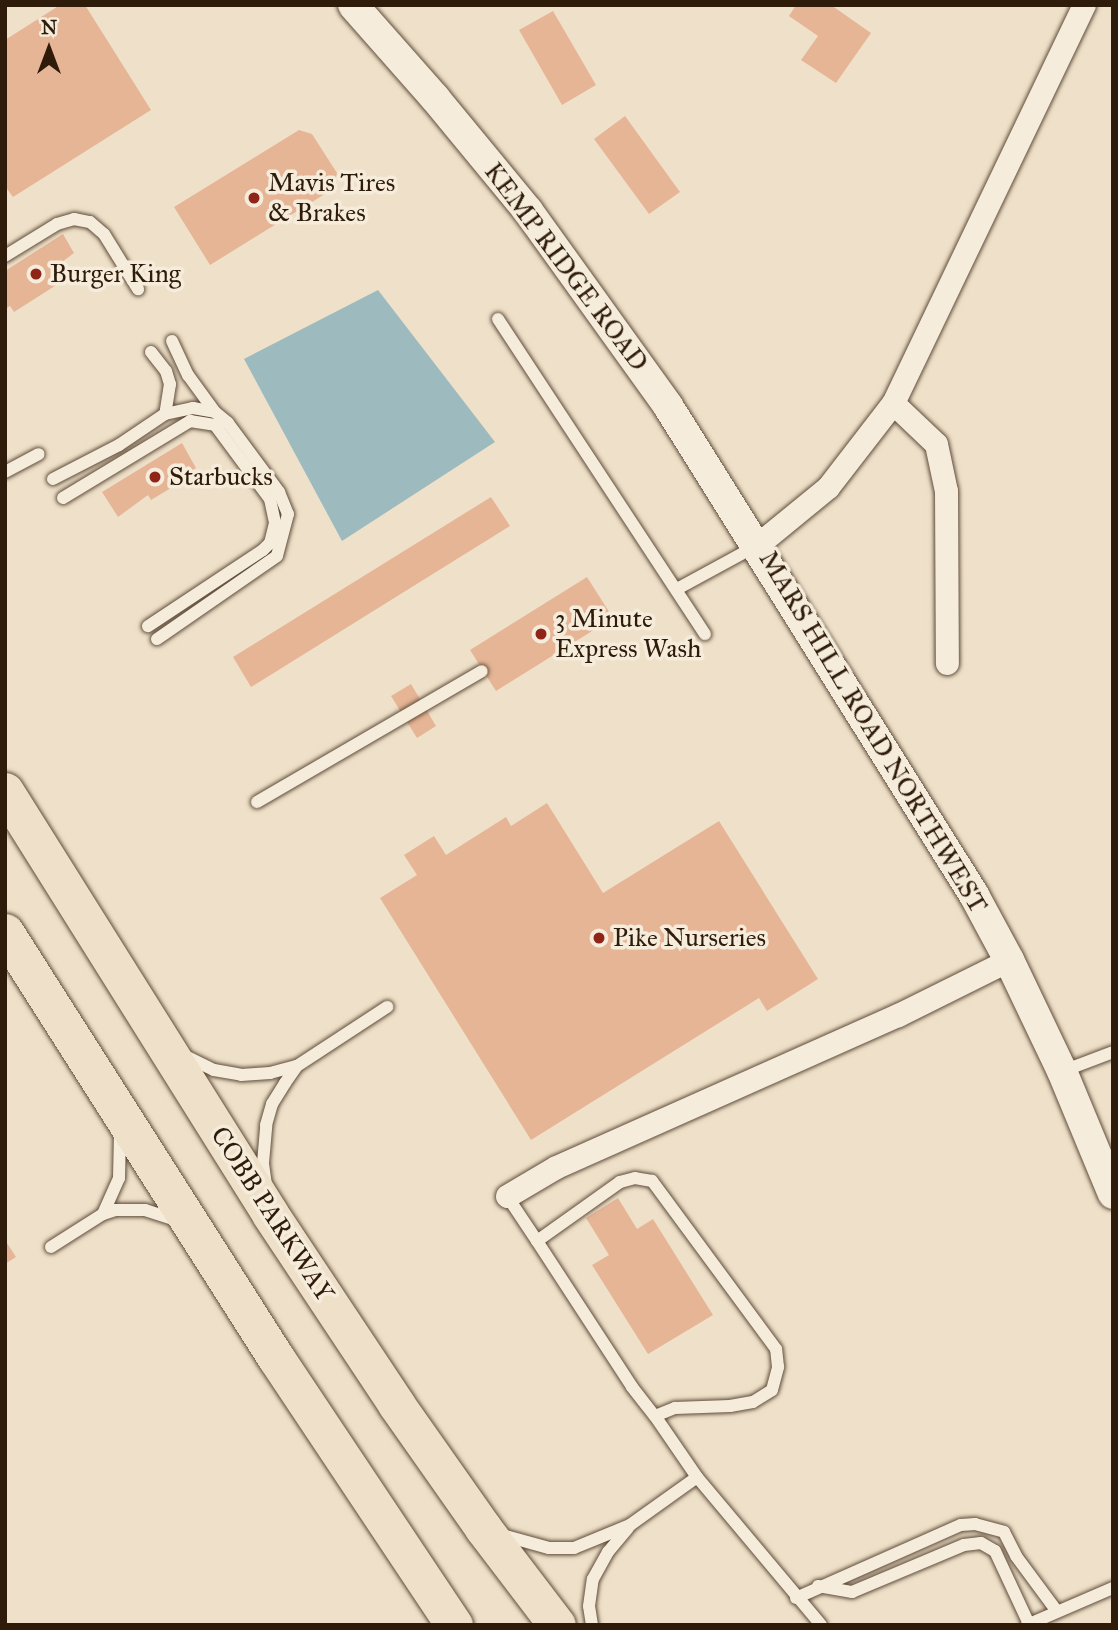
<!DOCTYPE html>
<html>
<head>
<meta charset="utf-8">
<style>
	body { margin:0 }
	#map { position:relative; width:1118px; height:1630px; overflow:hidden; background:#efe1c9; font-family:"IM FELL Great Primer",serif }
	div>[style] { position:absolute }
	[style*='--x'] { left:calc(var(--x)*1px); top:calc(var(--y)*1px); width:calc(var(--w)*1px); rotate:calc(var(--a)*1deg) }
	.water>* { inset:0; background:#9dbbbf }
	.building>* { inset:0; background:#e6b596 }
	.roads { filter:drop-shadow(0 0 2px #5f4c3a) drop-shadow(0 0 2px #5f4c3a) }
	.service>* { height:12px; margin:-6px; padding:0 6px; transform-origin:6px; border-radius:6px; background:#f5ecdc }
	.minor>* { height:23px; margin:-11.5px; padding:0 11.5px; transform-origin:11.5px; border-radius:11.5px; background:#f5ecdc }
	.tertiary>* { height:30px; margin:-15px; padding:0 15px; transform-origin:15px; border-radius:15px; background:#f5ecdc }
	.primary>* { height:37px; margin:-18.5px; padding:0 18.5px; transform-origin:18.5px; border-radius:18.5px; background:#efe1c9 }
	.dots>* { width:19px; height:19px; translate:-50% -50%; box-sizing:border-box; border:4px solid #f5ecdc; border-radius:50% }
	span { translate:-50% -50%; white-space:nowrap; text-align:center; line-height:1.15; -webkit-text-stroke:7px #f5ecdc; paint-order:stroke }
	.poi-label { font-size:26px; color:#2f1b0a }
	.left { translate:0 -50%; text-align:left }
	.street-label { font-size:26px; color:#2f1b0a }
	.frame { position:absolute; inset:0; border:7px solid #2f1b0a; pointer-events:none }
	.north { position:absolute; left:14px; top:14px; width:70px; height:70px; -webkit-text-stroke:5px #f5ecdc; paint-order:stroke; rotate:0deg; font-size:19px; font-weight:700; line-height:28px; text-align:center; color:#2f1b0a }
	.north::after { content:''; display:block; margin:auto; width:24px; height:32px; background:#2f1b0a; clip-path:polygon(50% 0,100% 100%,50% 72%,0 100%) }
</style>
</head>
<body>
<div id="map">
	<div class="water">
		<div style="clip-path:polygon(378px 290px,495px 442px,342px 541px,244px 359px)"></div>
	</div>
	<div class="building">
		<div style="clip-path:polygon(60px 5px,85px 5px,151px 110px,13px 197px,5px 186px,5px 40px)"></div>
		<div style="clip-path:polygon(796px 5px,831px 5px,871px 33px,836px 83px,801px 60px,818px 36px,789px 16px)"></div>
		<div style="clip-path:polygon(553px 11px,596px 85px,562px 105px,519px 30px)"></div>
		<div style="clip-path:polygon(625px 116px,680px 192px,649px 214px,594px 139px)"></div>
		<div style="clip-path:polygon(299px 130px,312px 134px,337px 173px,333px 189px,210px 265px,174px 207px)"></div>
		<div style="clip-path:polygon(63px 234px,74px 253px,62px 262px,69px 277px,14px 312px,10px 306px,5px 309px,5px 271px)"></div>
		<div style="clip-path:polygon(182px 443px,196px 468px,170px 485px,171px 488px,151px 500px,148px 495px,118px 517px,102px 492px)"></div>
		<div style="clip-path:polygon(491px 497px,510px 526px,251px 687px,233px 657px)"></div>
		<div style="clip-path:polygon(587px 577px,613px 618px,496px 691px,470px 650px)"></div>
		<div style="clip-path:polygon(411px 684px,436px 726px,417px 738px,391px 696px)"></div>
		<div style="clip-path:polygon(547px 803px,603px 893px,719px 821px,818px 979px,767px 1011px,759px 998px,531px 1140px,380px 898px,417px 875px,404px 855px,434px 836px,446px 855px,506px 817px,511px 826px)"></div>
		<div style="clip-path:polygon(618px 1198px,637px 1229px,653px 1219px,713px 1315px,648px 1354px,592px 1265px,609px 1255px,586px 1218px)"></div>
		<div style="clip-path:polygon(5px 1240px,16px 1257px,5px 1264px)"></div>
	</div>
	<div class="roads">
		<div class="service">
			<div style="--x:5;--y:256;--w:61;--a:-31.6"></div>
			<div style="--x:57;--y:224;--w:18;--a:-16"></div>
			<div style="--x:74;--y:219;--w:16;--a:11"></div>
			<div style="--x:90;--y:222;--w:18;--a:41"></div>
			<div style="--x:104;--y:234;--w:65;--a:58.3"></div>
			<div style="--x:498;--y:319;--w:377;--a:56.7"></div>
			<div style="--x:172;--y:341;--w:38;--a:65"></div>
			<div style="--x:188;--y:375;--w:46;--a:53.9"></div>
			<div style="--x:151;--y:352;--w:24;--a:52"></div>
			<div style="--x:166;--y:371;--w:14;--a:73"></div>
			<div style="--x:170;--y:384;--w:30;--a:99"></div>
			<div style="--x:5;--y:472;--w:38;--a:-28"></div>
			<div style="--x:53;--y:479;--w:74;--a:-27.3"></div>
			<div style="--x:119;--y:445;--w:55;--a:-34"></div>
			<div style="--x:165;--y:414;--w:29;--a:-12"></div>
			<div style="--x:193;--y:408;--w:22;--a:10"></div>
			<div style="--x:215;--y:412;--w:17;--a:40"></div>
			<div style="--x:228;--y:423;--w:86;--a:53.5"></div>
			<div style="--x:279;--y:492;--w:24;--a:68"></div>
			<div style="--x:288;--y:514;--w:43;--a:104.7"></div>
			<div style="--x:277;--y:556;--w:146;--a:145.3"></div>
			<div style="--x:63;--y:498;--w:149;--a:-31.2"></div>
			<div style="--x:190;--y:421;--w:25;--a:9"></div>
			<div style="--x:215;--y:425;--w:92;--a:53.4"></div>
			<div style="--x:270;--y:499;--w:25;--a:78"></div>
			<div style="--x:275;--y:523;--w:21;--a:104"></div>
			<div style="--x:270;--y:543;--w:10;--a:135"></div>
			<div style="--x:263;--y:550;--w:138;--a:146.5"></div>
			<div style="--x:677;--y:589;--w:90;--a:-28.6"></div>
			<div style="--x:257;--y:802;--w:260;--a:-30.2"></div>
			<div style="--x:183;--y:1055;--w:34;--a:26"></div>
			<div style="--x:214;--y:1070;--w:27;--a:10"></div>
			<div style="--x:241;--y:1075;--w:29;--a:-4"></div>
			<div style="--x:270;--y:1073;--w:28;--a:-15"></div>
			<div style="--x:1063;--y:1071;--w:53;--a:-20.8"></div>
			<div style="--x:266;--y:1185;--w:22;--a:-98"></div>
			<div style="--x:263;--y:1163;--w:38;--a:-85"></div>
			<div style="--x:266;--y:1125;--w:22;--a:-74"></div>
			<div style="--x:272;--y:1104;--w:25;--a:-58"></div>
			<div style="--x:285;--y:1083;--w:21;--a:-55"></div>
			<div style="--x:297;--y:1066;--w:108;--a:-33.2"></div>
			<div style="--x:507;--y:1196;--w:54;--a:56.3"></div>
			<div style="--x:537;--y:1241;--w:174;--a:56.9"></div>
			<div style="--x:632;--y:1387;--w:37;--a:52"></div>
			<div style="--x:655;--y:1416;--w:22;--a:-22"></div>
			<div style="--x:675;--y:1408;--w:55;--a:-2.1"></div>
			<div style="--x:730;--y:1406;--w:23;--a:-10"></div>
			<div style="--x:753;--y:1402;--w:22;--a:-32"></div>
			<div style="--x:772;--y:1390;--w:24;--a:-75"></div>
			<div style="--x:778;--y:1367;--w:18;--a:-96"></div>
			<div style="--x:776;--y:1349;--w:209;--a:-126.4"></div>
			<div style="--x:652;--y:1181;--w:17;--a:-170"></div>
			<div style="--x:635;--y:1178;--w:16;--a:165"></div>
			<div style="--x:620;--y:1182;--w:102;--a:144.6"></div>
			<div style="--x:103;--y:1214;--w:39;--a:-66"></div>
			<div style="--x:119;--y:1178;--w:44;--a:-88.7"></div>
			<div style="--x:51;--y:1247;--w:62;--a:-32.4"></div>
			<div style="--x:103;--y:1214;--w:13;--a:-18"></div>
			<div style="--x:115;--y:1210;--w:30;--a:0"></div>
			<div style="--x:145;--y:1210;--w:36;--a:18"></div>
			<div style="--x:655;--y:1416;--w:74;--a:55.5"></div>
			<div style="--x:502;--y:1535;--w:49;--a:15.5"></div>
			<div style="--x:549;--y:1548;--w:25;--a:0"></div>
			<div style="--x:574;--y:1548;--w:61;--a:-22.3"></div>
			<div style="--x:630;--y:1525;--w:82;--a:-35.6"></div>
			<div style="--x:697;--y:1477;--w:193;--a:50"></div>
			<div style="--x:818;--y:1586;--w:35;--a:10"></div>
			<div style="--x:852;--y:1592;--w:121;--a:-22.8"></div>
			<div style="--x:964;--y:1545;--w:17;--a:-7"></div>
			<div style="--x:981;--y:1543;--w:16;--a:30"></div>
			<div style="--x:995;--y:1551;--w:81;--a:65"></div>
			<div style="--x:796;--y:1598;--w:180;--a:-23.9"></div>
			<div style="--x:961;--y:1525;--w:14;--a:-4"></div>
			<div style="--x:975;--y:1524;--w:30;--a:15"></div>
			<div style="--x:1004;--y:1532;--w:27;--a:63"></div>
			<div style="--x:1016;--y:1556;--w:67;--a:53.5"></div>
			<div style="--x:592;--y:1625;--w:19;--a:-99"></div>
			<div style="--x:589;--y:1606;--w:27;--a:-82"></div>
			<div style="--x:593;--y:1579;--w:31;--a:-61"></div>
			<div style="--x:608;--y:1552;--w:31;--a:-50"></div>
			<div style="--x:1027;--y:1625;--w:94;--a:-23.3"></div>
		</div>
		<div class="minor">
			<div style="--x:893;--y:403;--w:59;--a:43.6"></div>
			<div style="--x:936;--y:444;--w:48;--a:78"></div>
			<div style="--x:946;--y:491;--w:172;--a:89.7"></div>
			<div style="--x:756;--y:546;--w:93;--a:-39.3"></div>
			<div style="--x:828;--y:487;--w:106;--a:-52.3"></div>
			<div style="--x:893;--y:403;--w:441;--a:-64.4"></div>
			<div style="--x:507;--y:1196;--w:57;--a:-30.6"></div>
			<div style="--x:556;--y:1167;--w:374;--a:-24"></div>
			<div style="--x:898;--y:1015;--w:124;--a:-26.4"></div>
		</div>
		<div class="tertiary">
			<div style="--x:353;--y:5;--w:124;--a:48.6"></div>
			<div style="--x:435;--y:98;--w:146;--a:50.5"></div>
			<div style="--x:528;--y:211;--w:240;--a:54.3"></div>
			<div style="--x:668;--y:406;--w:577;--a:57.96"></div>
			<div style="--x:974;--y:895;--w:74;--a:61.7"></div>
			<div style="--x:1009;--y:960;--w:123;--a:64.5"></div>
			<div style="--x:1062;--y:1071;--w:133;--a:67.5"></div>
		</div>
		<div class="primary">
			<div style="--x:5;--y:791;--w:499;--a:57.9"></div>
			<div style="--x:270;--y:1214;--w:228;--a:56.4"></div>
			<div style="--x:396;--y:1404;--w:151;--a:54.9"></div>
			<div style="--x:483;--y:1528;--w:122;--a:52.7"></div>
			<div style="--x:5;--y:932;--w:505;--a:57.54"></div>
			<div style="--x:276;--y:1358;--w:321;--a:56.3"></div>
		</div>
	</div>
	<div class="dots">
		<div style="left:254px;top:198px;background:#8f2418"></div>
		<div style="left:36px;top:274px;background:#8f2418"></div>
		<div style="left:155px;top:477px;background:#8f2418"></div>
		<div style="left:541px;top:634px;background:#8f2418"></div>
		<div style="left:599px;top:938px;background:#8f2418"></div>
	</div>
	<div class="poi-label">
		<span class="left" style="left:268px;top:198px">Mavis Tires<br>&amp; Brakes</span>
		<span class="left" style="left:50px;top:274px">Burger King</span>
		<span class="left" style="left:169px;top:477px">Starbucks</span>
		<span class="left" style="left:555px;top:634px">3 Minute<br>Express Wash</span>
		<span class="left" style="left:613px;top:938px">Pike Nurseries</span>
	</div>
	<div class="street-label">
		<span style="left:566px;top:267px;rotate:53deg">KEMP RIDGE ROAD</span>
		<span style="left:873px;top:732px;rotate:59deg">MARS HILL ROAD NORTHWEST</span>
		<span style="left:272px;top:1214px;rotate:57deg">COBB PARKWAY</span>
	</div>
	<div class="frame"></div>
	<div class="north">N</div>
</div>
</body>
</html>
